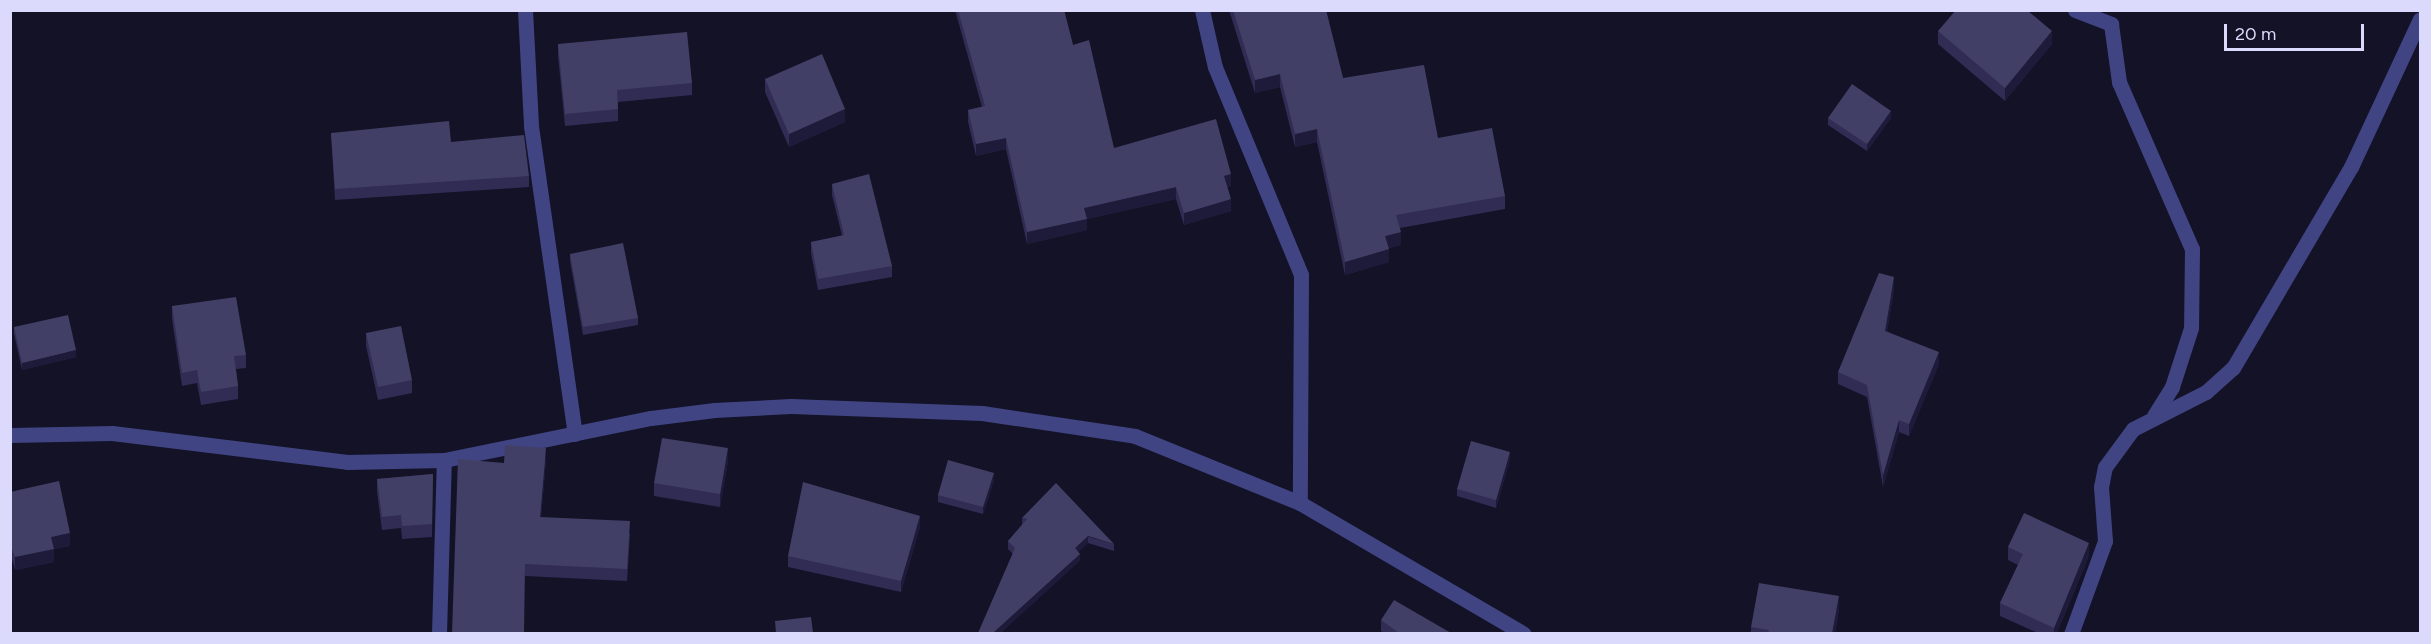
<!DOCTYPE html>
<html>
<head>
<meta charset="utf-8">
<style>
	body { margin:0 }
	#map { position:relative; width:2431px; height:644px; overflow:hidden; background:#131227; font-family:Figtree,sans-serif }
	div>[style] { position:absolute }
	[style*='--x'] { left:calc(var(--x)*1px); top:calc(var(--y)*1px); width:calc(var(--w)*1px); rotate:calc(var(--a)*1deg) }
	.minor>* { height:15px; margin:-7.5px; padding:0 7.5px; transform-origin:7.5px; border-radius:7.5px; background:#404483 }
	.wall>* { inset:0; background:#302c54 }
	.shaded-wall>* { inset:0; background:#1d1a3a }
	.building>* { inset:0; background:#423f66 }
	span { translate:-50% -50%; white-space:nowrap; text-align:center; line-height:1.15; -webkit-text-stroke:6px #131227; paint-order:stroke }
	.frame { position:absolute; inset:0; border:12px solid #dbdafd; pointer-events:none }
	.scale { position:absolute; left:2224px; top:24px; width:140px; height:27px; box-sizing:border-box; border:3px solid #dbdafd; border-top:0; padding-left:8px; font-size:18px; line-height:21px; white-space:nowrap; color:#dbdafd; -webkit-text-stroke:4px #131227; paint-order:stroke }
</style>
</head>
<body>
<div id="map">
	<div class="minor">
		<div style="--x:525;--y:10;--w:116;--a:87"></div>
		<div style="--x:531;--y:126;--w:311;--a:81.9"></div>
		<div style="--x:1202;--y:10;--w:58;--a:77.2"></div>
		<div style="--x:1215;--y:67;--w:225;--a:67.5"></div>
		<div style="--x:1301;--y:275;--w:228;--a:90.3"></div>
		<div style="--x:2075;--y:10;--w:39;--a:21"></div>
		<div style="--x:2111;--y:24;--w:59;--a:82.1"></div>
		<div style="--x:2119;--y:82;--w:182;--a:66.4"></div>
		<div style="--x:2192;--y:249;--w:79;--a:90.7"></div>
		<div style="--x:2191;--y:328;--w:62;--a:107.9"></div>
		<div style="--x:2172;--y:387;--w:34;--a:122"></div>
		<div style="--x:10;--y:435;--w:102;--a:-1.1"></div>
		<div style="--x:112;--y:433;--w:237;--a:7"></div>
		<div style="--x:347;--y:462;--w:97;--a:-1.2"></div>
		<div style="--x:444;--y:460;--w:211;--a:-11.5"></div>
		<div style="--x:651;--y:418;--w:64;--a:-7.2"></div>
		<div style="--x:714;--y:410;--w:77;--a:-3"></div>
		<div style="--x:791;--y:406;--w:191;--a:2.1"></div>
		<div style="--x:982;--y:413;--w:155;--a:8.5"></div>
		<div style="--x:1135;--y:436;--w:178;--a:22.1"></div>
		<div style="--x:1300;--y:503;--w:259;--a:30.3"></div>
		<div style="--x:439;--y:634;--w:174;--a:-88.4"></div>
		<div style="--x:2071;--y:634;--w:99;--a:-69.9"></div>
		<div style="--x:2105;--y:541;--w:54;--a:-94.2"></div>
		<div style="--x:2101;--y:487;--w:20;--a:-79"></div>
		<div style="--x:2105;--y:467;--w:47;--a:-53.6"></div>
		<div style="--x:2133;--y:429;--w:82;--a:-26.9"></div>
		<div style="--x:2206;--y:392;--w:36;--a:-42"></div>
		<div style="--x:2233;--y:368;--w:233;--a:-59.6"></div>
		<div style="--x:2351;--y:167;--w:163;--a:-65"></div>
	</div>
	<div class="wall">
		<div style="clip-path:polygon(955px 10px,1064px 10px,1073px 45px,1114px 148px,1231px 186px,1227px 187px,1231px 211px,1184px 225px,1176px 199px,1087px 219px,1087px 230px,1027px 244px,1006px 149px,976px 156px,968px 122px,968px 110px,982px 107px)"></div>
		<div style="clip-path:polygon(1229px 10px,1326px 10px,1343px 78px,1438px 138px,1505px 196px,1505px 209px,1400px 228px,1401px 245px,1389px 248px,1389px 262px,1345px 275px,1317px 142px,1295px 147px,1280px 87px,1255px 93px)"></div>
		<div style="clip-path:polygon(1938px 31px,2052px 44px,2005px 101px,1938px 44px)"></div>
		<div style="clip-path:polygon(558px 44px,692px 83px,692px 95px,618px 102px,618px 121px,565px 126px,558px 56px)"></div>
		<div style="clip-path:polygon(765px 79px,845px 122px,789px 147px,765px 92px)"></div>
		<div style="clip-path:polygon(1828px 118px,1891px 118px,1867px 151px,1828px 125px)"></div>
		<div style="clip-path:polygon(331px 133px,451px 142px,529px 176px,529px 187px,335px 200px)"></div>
		<div style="clip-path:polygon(832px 184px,892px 266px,892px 277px,818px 290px,811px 253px,811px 242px,842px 236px,832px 195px)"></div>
		<div style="clip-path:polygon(570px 254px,638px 318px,638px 325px,583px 335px,570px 261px)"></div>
		<div style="clip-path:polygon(1894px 289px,1887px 331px,1939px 364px,1909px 436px,1899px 432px,1883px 487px,1867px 397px,1838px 384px,1838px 372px)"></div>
		<div style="clip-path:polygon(172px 306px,246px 355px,246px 368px,236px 369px,238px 386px,238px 399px,201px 405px,197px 383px,182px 386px,172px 319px)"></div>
		<div style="clip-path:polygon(14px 327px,76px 357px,22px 370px,14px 334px)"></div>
		<div style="clip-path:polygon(366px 333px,412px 380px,412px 393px,378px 400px,366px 346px)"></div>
		<div style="clip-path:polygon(1510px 459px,1496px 508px,1457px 496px,1457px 489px)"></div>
		<div style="clip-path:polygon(546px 460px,541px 518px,630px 533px,627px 581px,525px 576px,504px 463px)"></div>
		<div style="clip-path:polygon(728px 461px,720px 507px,654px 496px,654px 483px)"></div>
		<div style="clip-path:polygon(433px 474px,432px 537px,402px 539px,401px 528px,382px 530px,377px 492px,377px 479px)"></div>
		<div style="clip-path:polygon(994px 480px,983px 514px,938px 502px,938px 495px)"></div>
		<div style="clip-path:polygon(10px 492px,70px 546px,54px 549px,54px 562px,15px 570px,11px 556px)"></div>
		<div style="clip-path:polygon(1022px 518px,1114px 544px,1114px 551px,1088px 543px,1078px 552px,1080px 561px,1013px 554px,1008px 549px,1008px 541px,1022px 525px)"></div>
		<div style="clip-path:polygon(920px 527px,901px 592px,788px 567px,788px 556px)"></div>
		<div style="clip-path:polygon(2008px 547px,2089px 556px,2057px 633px,2038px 633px,2000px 616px,2000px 603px,2018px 565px,2008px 560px)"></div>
		<div style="clip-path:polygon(1839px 609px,1835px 633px,1751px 633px,1751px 627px)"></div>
		<div style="clip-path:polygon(1381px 620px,1451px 633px,1384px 633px,1381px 631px)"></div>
	</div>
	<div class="shaded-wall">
		<div style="clip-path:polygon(2052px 31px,2052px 44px,2005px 101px,2005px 88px)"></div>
		<div style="clip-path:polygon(1280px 74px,1280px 87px,1255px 93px,1255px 80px)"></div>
		<div style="clip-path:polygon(845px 109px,845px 122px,789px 147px,789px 134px)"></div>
		<div style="clip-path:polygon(1891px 111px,1891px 118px,1867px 151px,1867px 144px)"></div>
		<div style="clip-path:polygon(1317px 129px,1317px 142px,1295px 147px,1295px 134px)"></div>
		<div style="clip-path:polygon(1006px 138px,1006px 149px,976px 156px,976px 144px)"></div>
		<div style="clip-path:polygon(1231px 174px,1231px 186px,1224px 188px,1224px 176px)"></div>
		<div style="clip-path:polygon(1176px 187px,1176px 199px,1087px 219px,1087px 230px,1027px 244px,1027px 232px,1084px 208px)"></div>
		<div style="clip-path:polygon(1231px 199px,1231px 211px,1184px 225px,1184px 213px)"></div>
		<div style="clip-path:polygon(1401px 232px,1401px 245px,1385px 249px,1385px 236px)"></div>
		<div style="clip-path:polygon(1389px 249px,1389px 262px,1345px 275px,1345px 262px)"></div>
		<div style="clip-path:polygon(1894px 277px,1894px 289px,1885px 343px,1885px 331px)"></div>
		<div style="clip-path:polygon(76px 350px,76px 357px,22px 370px,22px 363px)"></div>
		<div style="clip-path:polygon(1939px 352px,1939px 364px,1909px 436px,1909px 424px)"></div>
		<div style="clip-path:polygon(1899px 420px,1899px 432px,1883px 487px,1883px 475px)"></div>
		<div style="clip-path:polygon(546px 448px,546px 460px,540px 530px,540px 517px)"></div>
		<div style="clip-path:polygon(728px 448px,728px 461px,720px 507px,720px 494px)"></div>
		<div style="clip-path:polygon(1510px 452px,1510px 459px,1496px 508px,1496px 500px)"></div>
		<div style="clip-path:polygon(994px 473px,994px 480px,983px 514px,983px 507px)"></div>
		<div style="clip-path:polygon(920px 516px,920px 527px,901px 592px,901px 581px)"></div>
		<div style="clip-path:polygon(70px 533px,70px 546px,54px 549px,54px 562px,15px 570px,15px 557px,51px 537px)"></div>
		<div style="clip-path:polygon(1088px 536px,1088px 543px,1075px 555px,1075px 548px)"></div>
		<div style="clip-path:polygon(2089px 543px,2089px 556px,2057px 633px,2054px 633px,2054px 628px)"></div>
		<div style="clip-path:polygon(1080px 554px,1080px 561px,1001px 633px,993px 633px)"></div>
		<div style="clip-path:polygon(1839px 596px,1839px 609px,1835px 633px,1832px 633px)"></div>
	</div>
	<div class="building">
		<div style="clip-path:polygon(958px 10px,1064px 10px,1073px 45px,1089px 40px,1114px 148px,1216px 119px,1231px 174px,1224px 176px,1231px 199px,1184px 213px,1176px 187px,1084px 208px,1087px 219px,1027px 232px,1006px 138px,976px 144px,968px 110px,985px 106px)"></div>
		<div style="clip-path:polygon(1233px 10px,1326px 10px,1343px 78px,1424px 65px,1438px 138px,1492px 128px,1505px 196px,1396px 215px,1401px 232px,1385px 236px,1389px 249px,1345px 262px,1317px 129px,1295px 134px,1280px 74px,1255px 80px)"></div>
		<div style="clip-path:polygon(1956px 10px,2027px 10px,2052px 31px,2005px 88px,1938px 31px)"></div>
		<div style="clip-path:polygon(687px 32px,692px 83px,617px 90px,618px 109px,565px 114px,558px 44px)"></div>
		<div style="clip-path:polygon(822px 54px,845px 109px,789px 134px,765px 79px)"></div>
		<div style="clip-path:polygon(1852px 84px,1891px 111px,1867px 144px,1828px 118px)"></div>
		<div style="clip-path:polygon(449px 121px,451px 142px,524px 135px,529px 176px,335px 189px,331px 133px)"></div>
		<div style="clip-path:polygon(869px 174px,892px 266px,818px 279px,811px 242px,844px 235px,832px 184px)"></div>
		<div style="clip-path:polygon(623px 243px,638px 318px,583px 327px,570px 254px)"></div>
		<div style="clip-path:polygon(1879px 273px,1894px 277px,1885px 331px,1939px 352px,1909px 424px,1899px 420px,1883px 475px,1867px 385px,1838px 372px)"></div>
		<div style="clip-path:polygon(236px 297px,246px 355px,234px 356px,238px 386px,201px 392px,197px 370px,182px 373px,172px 306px)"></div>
		<div style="clip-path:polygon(68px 315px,76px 350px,22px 363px,14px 327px)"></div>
		<div style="clip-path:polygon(401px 326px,412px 380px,378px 387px,366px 333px)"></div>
		<div style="clip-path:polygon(662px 438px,728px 448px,720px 494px,654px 483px)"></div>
		<div style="clip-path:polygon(1471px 441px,1510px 452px,1496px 500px,1457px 489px)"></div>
		<div style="clip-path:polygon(505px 445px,546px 448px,540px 517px,630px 521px,627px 569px,525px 564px,524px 633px,452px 633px,458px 459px,504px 463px)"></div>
		<div style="clip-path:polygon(948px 460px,994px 473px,983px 507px,938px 495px)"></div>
		<div style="clip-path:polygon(433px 474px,432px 524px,402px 526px,401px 515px,382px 517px,377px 479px)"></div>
		<div style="clip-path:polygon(59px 481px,70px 533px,51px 537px,54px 549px,15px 557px,10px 544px,10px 492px)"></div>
		<div style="clip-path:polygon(803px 482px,920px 516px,901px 581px,788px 556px)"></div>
		<div style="clip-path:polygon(1056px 483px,1114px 544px,1088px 536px,1075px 548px,1080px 554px,993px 633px,978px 633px,1015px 548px,1008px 541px,1027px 519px,1022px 518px)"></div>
		<div style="clip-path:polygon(2024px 513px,2089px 543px,2054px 628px,2000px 603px,2023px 554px,2008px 547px)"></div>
		<div style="clip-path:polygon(1759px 583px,1839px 596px,1832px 633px,1768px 633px,1769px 630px,1751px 627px)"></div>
		<div style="clip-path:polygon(1394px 600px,1451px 633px,1399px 633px,1381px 620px)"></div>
		<div style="clip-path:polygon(811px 617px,813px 633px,776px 633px,775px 621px)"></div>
	</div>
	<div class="frame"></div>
	<div class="scale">20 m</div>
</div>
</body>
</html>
